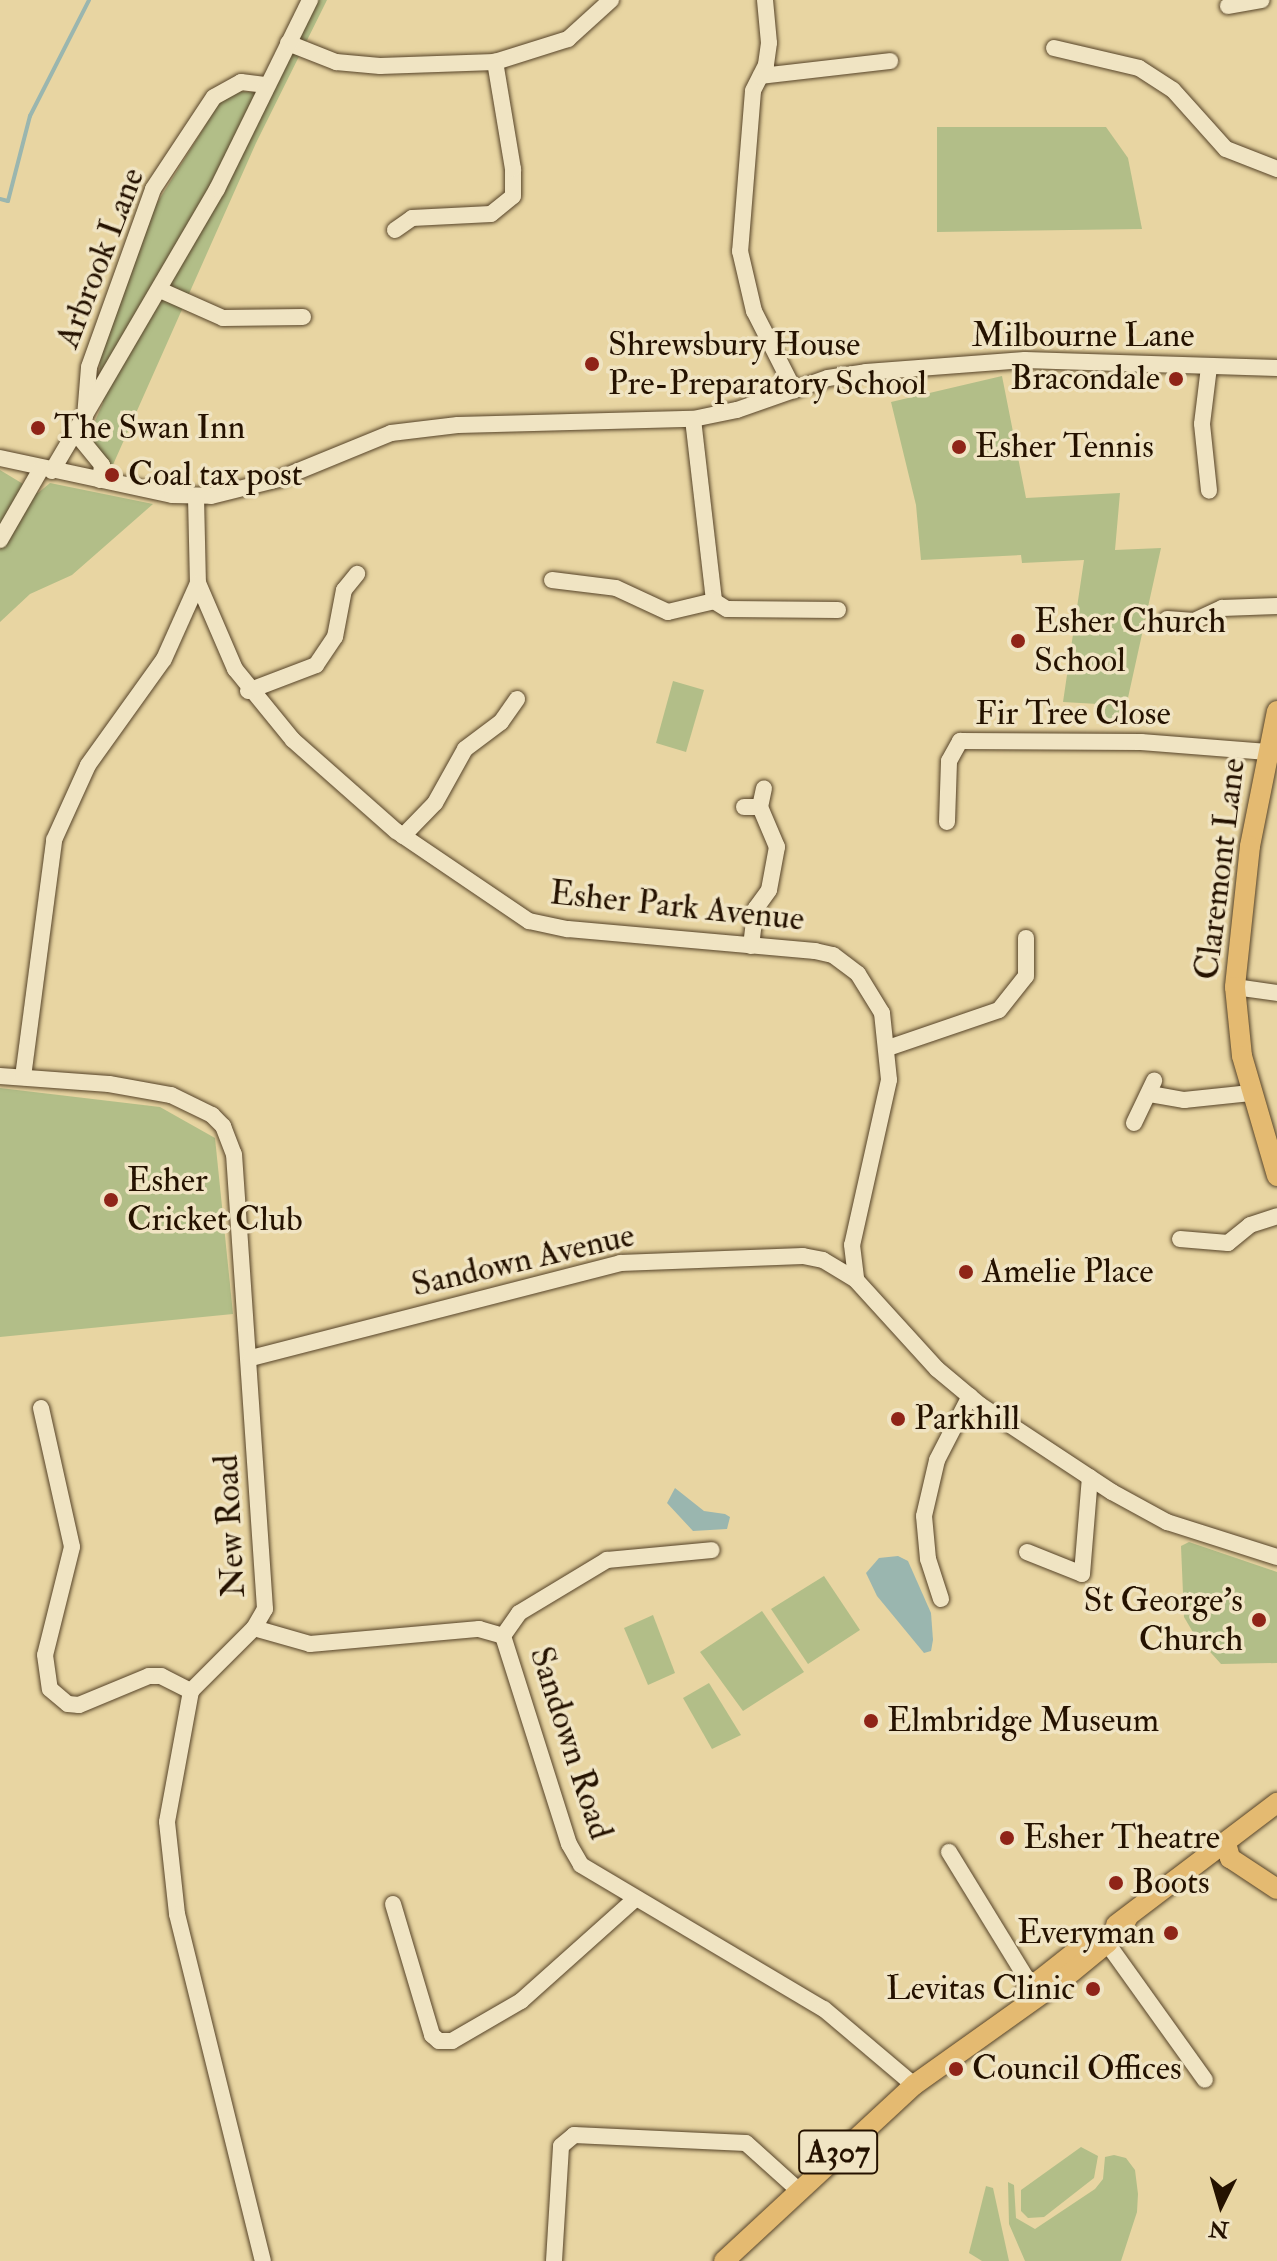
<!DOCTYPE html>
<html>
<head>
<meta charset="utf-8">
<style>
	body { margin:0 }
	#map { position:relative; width:1277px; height:2261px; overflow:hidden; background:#e8d5a2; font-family:"IM FELL Double Pica",serif }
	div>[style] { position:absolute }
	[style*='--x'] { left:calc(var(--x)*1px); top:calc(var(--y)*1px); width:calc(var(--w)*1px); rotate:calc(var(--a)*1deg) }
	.green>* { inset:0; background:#b2be88 }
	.water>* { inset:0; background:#9ab6af }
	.stream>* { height:4px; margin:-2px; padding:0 2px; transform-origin:2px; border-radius:2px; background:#9ab6af }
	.roads { filter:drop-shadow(0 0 2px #564328) drop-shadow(0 0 2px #564328) }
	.minor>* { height:16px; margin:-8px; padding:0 8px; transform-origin:8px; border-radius:8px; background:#f0e4c3 }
	.major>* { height:20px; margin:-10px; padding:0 10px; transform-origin:10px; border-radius:10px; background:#e4ba71 }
	.dots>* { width:22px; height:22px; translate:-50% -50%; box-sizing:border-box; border:4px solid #f0e4c3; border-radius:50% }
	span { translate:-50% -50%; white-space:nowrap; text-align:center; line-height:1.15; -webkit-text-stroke:7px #f0e4c3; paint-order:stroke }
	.shield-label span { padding:2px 6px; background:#f0e4c3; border:2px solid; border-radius:6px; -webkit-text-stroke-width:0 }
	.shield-label { font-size:32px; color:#251200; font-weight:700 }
	.street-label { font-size:34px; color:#251200 }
	.poi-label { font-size:34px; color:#251200 }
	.left { translate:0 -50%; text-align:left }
	.right { translate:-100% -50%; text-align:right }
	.north { position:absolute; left:1181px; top:2165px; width:80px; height:80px; -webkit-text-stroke:6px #f0e4c3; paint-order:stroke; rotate:185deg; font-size:22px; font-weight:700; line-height:32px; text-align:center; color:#251200 }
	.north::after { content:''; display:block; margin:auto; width:28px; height:36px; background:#251200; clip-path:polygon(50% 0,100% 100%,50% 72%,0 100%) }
</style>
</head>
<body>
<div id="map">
	<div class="green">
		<div style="clip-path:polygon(317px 0,327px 0,256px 143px,112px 467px,89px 435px,103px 403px,99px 357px,152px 211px,220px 102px,232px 91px,271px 93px)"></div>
		<div style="clip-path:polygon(937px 127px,1106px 127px,1128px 158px,1142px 229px,937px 232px)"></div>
		<div style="clip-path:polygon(1002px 376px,1026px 498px,1120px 493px,1115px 550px,1161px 548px,1122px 725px,1104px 725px,1105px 709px,1098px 704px,1063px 702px,1084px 560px,1022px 563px,1021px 555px,921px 560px,916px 505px,891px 402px)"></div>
		<div style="clip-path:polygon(0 470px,38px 493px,50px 483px,153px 504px,72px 575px,30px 594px,0 622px)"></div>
		<div style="clip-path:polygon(673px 681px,704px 690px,686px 752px,656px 743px)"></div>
		<div style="clip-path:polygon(0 1088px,160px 1107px,215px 1138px,233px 1314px,0 1337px)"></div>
		<div style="clip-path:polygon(1189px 1542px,1277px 1572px,1277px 1663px,1221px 1664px,1194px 1634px,1184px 1617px,1181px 1546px)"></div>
		<div style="clip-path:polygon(824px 1576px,860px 1630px,808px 1664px,771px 1609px)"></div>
		<div style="clip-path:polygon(762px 1611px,804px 1672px,743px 1711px,700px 1652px)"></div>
		<div style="clip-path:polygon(653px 1615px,675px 1673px,648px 1685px,624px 1628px)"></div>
		<div style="clip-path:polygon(709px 1683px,741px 1735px,712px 1749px,683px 1698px)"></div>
		<div style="clip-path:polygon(1081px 2147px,1098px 2156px,1094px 2178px,1044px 2217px,1028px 2218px,1021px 2211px,1021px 2190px)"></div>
		<div style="clip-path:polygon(1114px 2155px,1126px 2158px,1135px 2170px,1138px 2194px,1137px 2212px,1121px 2261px,1025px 2261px,1009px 2224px,1008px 2182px,1014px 2185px,1016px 2218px,1035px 2229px,1095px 2189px,1103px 2179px,1105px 2157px)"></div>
		<div style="clip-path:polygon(986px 2186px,993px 2188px,1009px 2261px,982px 2261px,969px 2253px)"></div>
	</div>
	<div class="water">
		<div style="clip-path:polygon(675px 1488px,704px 1511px,725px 1514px,730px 1517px,727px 1529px,693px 1531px,667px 1503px)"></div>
		<div style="clip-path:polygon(898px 1556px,908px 1561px,931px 1613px,933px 1640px,931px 1651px,924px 1653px,877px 1596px,866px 1573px,879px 1558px)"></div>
	</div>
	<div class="stream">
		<div style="--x:0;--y:199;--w:8;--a:14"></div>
		<div style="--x:8;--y:201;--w:88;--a:-75.5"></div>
		<div style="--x:30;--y:116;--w:130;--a:-63"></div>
	</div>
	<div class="roads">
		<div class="minor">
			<div style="--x:765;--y:0;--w:43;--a:84.7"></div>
			<div style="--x:769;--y:43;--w:22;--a:98"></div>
			<div style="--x:766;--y:65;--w:29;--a:117"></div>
			<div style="--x:753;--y:91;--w:161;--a:94.6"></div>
			<div style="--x:740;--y:251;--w:62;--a:76.9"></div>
			<div style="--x:754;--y:311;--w:89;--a:63.1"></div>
			<div style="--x:1228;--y:6;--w:34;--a:-10"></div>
			<div style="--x:288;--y:43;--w:52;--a:21.6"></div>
			<div style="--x:336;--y:62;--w:44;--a:5.2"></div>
			<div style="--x:380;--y:66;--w:115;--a:-2"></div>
			<div style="--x:495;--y:62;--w:77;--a:-17.5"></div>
			<div style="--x:568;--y:39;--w:58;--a:-42.2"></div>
			<div style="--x:1054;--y:48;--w:87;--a:13.2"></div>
			<div style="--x:1139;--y:68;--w:40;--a:32.9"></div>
			<div style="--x:1173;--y:90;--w:79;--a:48.1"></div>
			<div style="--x:1226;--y:149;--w:55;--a:21.4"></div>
			<div style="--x:761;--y:76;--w:130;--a:-6.6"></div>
			<div style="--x:395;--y:230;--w:21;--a:-35"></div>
			<div style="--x:412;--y:218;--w:79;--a:-2.9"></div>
			<div style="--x:491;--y:214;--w:28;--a:-39"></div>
			<div style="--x:513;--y:196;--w:27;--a:-90"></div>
			<div style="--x:513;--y:169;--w:109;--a:-99.5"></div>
			<div style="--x:160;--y:290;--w:69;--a:24"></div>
			<div style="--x:223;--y:318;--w:80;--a:-0.7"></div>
			<div style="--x:1209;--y:367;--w:57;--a:97"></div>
			<div style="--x:1202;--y:424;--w:67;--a:84"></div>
			<div style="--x:85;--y:417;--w:50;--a:-85.4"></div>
			<div style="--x:89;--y:367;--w:189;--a:-70.2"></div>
			<div style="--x:153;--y:189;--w:110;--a:-56.5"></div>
			<div style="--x:214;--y:97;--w:31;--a:-29"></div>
			<div style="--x:241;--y:82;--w:26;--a:7"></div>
			<div style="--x:693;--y:419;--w:183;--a:83.4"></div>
			<div style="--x:0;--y:458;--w:176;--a:12.1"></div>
			<div style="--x:172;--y:495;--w:39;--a:1"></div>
			<div style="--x:211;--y:496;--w:70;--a:-14"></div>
			<div style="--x:279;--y:479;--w:121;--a:-22.3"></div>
			<div style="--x:391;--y:433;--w:67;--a:-6.8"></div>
			<div style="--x:458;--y:425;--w:235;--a:-1.5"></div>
			<div style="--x:693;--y:419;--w:45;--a:-11.6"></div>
			<div style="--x:737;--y:410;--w:96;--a:-19.4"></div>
			<div style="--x:828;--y:378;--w:38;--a:-9"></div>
			<div style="--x:866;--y:372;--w:159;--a:-4.3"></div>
			<div style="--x:1025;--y:360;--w:252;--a:1.8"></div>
			<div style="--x:52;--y:471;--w:45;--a:-59.5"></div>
			<div style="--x:100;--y:480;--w:15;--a:-82"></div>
			<div style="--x:102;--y:465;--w:43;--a:-129.3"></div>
			<div style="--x:75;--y:432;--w:281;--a:-59.7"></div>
			<div style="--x:217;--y:189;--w:211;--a:-63.8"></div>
			<div style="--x:196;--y:497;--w:86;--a:88.7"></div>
			<div style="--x:198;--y:583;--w:94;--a:66.7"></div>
			<div style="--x:235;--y:669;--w:92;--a:50.8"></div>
			<div style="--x:293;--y:740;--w:137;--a:41.5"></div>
			<div style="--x:396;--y:831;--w:161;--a:34.1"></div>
			<div style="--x:529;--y:921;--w:40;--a:12"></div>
			<div style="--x:568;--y:929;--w:248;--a:5.1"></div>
			<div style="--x:815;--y:951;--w:18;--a:13"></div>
			<div style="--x:833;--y:955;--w:31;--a:37"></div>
			<div style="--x:858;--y:974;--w:46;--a:58.4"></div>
			<div style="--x:882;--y:1013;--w:67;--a:84"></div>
			<div style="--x:889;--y:1080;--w:169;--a:102.6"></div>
			<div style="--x:852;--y:1245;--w:35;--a:83"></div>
			<div style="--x:856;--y:1280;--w:120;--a:47.7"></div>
			<div style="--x:937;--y:1369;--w:56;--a:39.9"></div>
			<div style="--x:980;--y:1405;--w:158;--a:33.4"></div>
			<div style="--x:1112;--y:1492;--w:63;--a:28.6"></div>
			<div style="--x:1167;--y:1522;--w:115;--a:17.7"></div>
			<div style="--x:0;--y:540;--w:82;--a:-60"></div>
			<div style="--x:552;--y:580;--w:64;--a:7.1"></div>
			<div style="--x:616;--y:588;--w:57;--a:24.8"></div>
			<div style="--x:668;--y:612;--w:47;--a:-13.4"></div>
			<div style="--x:714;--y:601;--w:15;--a:32"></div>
			<div style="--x:727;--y:609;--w:111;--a:0.5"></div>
			<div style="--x:1167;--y:619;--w:27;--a:4"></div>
			<div style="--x:1194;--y:621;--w:31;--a:-25"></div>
			<div style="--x:1222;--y:608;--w:55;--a:-2.1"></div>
			<div style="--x:248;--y:691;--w:73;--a:-20.9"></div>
			<div style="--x:316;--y:665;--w:34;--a:-56"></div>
			<div style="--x:335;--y:637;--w:48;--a:-79.2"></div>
			<div style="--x:344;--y:590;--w:21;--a:-51"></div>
			<div style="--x:744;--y:807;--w:16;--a:0"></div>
			<div style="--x:947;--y:822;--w:61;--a:-88.1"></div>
			<div style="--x:949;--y:761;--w:23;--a:-61"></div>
			<div style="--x:960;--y:741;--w:181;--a:0.3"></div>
			<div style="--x:1141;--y:742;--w:127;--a:4.5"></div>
			<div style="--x:403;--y:836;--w:46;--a:-45.9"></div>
			<div style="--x:435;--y:803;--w:62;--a:-60.9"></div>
			<div style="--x:465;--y:749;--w:45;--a:-36.9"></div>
			<div style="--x:501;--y:722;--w:28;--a:-55"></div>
			<div style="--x:751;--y:946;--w:38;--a:-83"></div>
			<div style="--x:756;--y:908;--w:22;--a:-54"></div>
			<div style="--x:769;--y:890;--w:44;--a:-79.5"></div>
			<div style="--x:777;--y:847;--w:43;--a:-113"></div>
			<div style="--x:760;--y:807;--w:19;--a:-78"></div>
			<div style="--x:1235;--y:987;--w:42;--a:8.1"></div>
			<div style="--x:888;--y:1048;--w:117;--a:-18.9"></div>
			<div style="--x:999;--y:1010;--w:43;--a:-51.5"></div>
			<div style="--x:1026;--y:976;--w:38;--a:-90"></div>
			<div style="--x:0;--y:1076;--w:109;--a:4.2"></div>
			<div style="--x:109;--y:1084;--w:63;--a:10.1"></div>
			<div style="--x:171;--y:1095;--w:46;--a:26"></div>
			<div style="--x:212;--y:1115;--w:16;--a:45"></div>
			<div style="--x:223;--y:1126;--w:30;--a:69"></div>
			<div style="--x:234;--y:1154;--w:456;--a:86.1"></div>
			<div style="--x:265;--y:1609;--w:22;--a:120"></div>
			<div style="--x:254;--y:1628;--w:89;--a:135"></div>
			<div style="--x:191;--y:1691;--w:133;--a:100.4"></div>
			<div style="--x:167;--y:1822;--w:93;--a:83.8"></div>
			<div style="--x:177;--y:1914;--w:357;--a:76.1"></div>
			<div style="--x:23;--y:1077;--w:239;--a:-82.5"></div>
			<div style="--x:54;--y:840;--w:82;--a:-65.6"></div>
			<div style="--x:88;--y:765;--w:130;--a:-54.4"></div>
			<div style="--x:164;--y:659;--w:83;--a:-65.9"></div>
			<div style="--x:1150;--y:1094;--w:35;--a:10"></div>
			<div style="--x:1184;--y:1100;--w:67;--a:-6"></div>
			<div style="--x:1134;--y:1123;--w:47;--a:-64.5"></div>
			<div style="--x:1180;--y:1239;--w:48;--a:4.8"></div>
			<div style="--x:1228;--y:1243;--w:28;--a:-39"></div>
			<div style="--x:1250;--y:1225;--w:28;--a:-18"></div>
			<div style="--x:251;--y:1358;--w:381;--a:-14.4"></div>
			<div style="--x:620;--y:1263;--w:183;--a:-2.2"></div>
			<div style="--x:803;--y:1256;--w:20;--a:11"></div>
			<div style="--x:823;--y:1260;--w:39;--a:31"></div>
			<div style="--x:41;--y:1408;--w:142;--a:77.4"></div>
			<div style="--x:72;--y:1547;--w:111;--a:104"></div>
			<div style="--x:45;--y:1655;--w:34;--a:82"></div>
			<div style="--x:50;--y:1689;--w:23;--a:40"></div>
			<div style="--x:68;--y:1704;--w:11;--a:5"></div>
			<div style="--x:79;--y:1705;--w:76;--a:-22.5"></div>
			<div style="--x:149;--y:1676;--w:12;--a:0"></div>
			<div style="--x:161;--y:1676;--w:34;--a:27"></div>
			<div style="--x:1027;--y:1552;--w:59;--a:21.8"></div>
			<div style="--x:1082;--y:1574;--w:97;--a:-85.3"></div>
			<div style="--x:941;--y:1599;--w:42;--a:-108"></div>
			<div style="--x:928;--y:1559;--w:43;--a:-95.3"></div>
			<div style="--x:924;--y:1516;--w:57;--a:-76.9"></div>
			<div style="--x:937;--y:1460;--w:72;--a:-62.7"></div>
			<div style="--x:254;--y:1628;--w:58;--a:15.9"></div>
			<div style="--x:310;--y:1644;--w:170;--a:-5.1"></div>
			<div style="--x:479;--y:1629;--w:25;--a:16"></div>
			<div style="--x:503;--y:1636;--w:218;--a:72.4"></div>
			<div style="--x:569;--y:1844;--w:24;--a:60"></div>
			<div style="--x:581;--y:1865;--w:282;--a:30.7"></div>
			<div style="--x:824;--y:2009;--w:118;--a:40.2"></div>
			<div style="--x:503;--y:1636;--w:28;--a:-55"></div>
			<div style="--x:519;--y:1613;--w:103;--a:-31.1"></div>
			<div style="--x:607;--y:1560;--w:105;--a:-5.4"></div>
			<div style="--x:949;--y:1852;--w:157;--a:58.5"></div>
			<div style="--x:393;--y:1904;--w:137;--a:73.4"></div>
			<div style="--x:432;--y:2035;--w:9;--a:41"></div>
			<div style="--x:439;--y:2041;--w:13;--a:0"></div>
			<div style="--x:452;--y:2041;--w:80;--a:-30.1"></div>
			<div style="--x:521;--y:2001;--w:154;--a:-41.8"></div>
			<div style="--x:1107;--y:1943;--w:168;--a:54.4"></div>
			<div style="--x:554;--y:2261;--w:115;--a:-86.5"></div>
			<div style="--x:561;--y:2146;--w:17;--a:-40"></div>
			<div style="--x:574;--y:2135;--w:172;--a:2.7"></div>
			<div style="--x:746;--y:2143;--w:69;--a:42"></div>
		</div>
		<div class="major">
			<div style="--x:1277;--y:711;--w:138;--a:101.3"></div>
			<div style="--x:1250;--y:846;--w:142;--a:96.1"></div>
			<div style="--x:1235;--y:987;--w:69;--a:84.2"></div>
			<div style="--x:1242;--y:1056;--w:125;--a:73.7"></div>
			<div style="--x:1226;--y:1843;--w:16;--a:75"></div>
			<div style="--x:1230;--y:1858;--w:56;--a:33.4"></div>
			<div style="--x:1116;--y:1925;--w:202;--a:-37.2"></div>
			<div style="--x:1026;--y:1991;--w:80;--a:-38.4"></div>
			<div style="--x:724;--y:2261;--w:259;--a:-42.8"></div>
			<div style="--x:914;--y:2085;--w:188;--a:-35.5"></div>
			<div style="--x:1067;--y:1976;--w:52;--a:-39.5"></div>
			<div style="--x:1107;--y:1943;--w:31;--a:-50"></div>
		</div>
	</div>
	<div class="dots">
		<div style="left:592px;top:364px;background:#8f2418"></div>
		<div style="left:1176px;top:379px;background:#8f2418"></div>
		<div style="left:38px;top:428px;background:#8f2418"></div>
		<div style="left:959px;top:447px;background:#8f2418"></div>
		<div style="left:112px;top:475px;background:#8f2418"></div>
		<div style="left:1018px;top:641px;background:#8f2418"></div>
		<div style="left:111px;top:1200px;background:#8f2418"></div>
		<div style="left:966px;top:1272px;background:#8f2418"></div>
		<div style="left:898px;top:1419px;background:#8f2418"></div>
		<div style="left:1259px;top:1620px;background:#8f2418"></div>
		<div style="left:871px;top:1721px;background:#8f2418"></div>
		<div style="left:1007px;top:1838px;background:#8f2418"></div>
		<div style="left:1116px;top:1883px;background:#8f2418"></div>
		<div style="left:1171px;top:1933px;background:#8f2418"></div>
		<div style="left:1093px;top:1989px;background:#8f2418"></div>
		<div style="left:956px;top:2069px;background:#8f2418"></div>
	</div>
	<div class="shield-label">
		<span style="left:838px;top:2152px">A307</span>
	</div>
	<div class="street-label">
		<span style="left:100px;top:258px;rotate:-69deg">Arbrook Lane</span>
		<span style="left:1083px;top:336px">Milbourne Lane</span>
		<span style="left:1073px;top:714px">Fir Tree Close</span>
		<span style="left:1220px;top:869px;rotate:-83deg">Claremont Lane</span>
		<span style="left:677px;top:906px;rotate:6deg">Esher Park Avenue</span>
		<span style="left:523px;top:1260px;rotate:-13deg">Sandown Avenue</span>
		<span style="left:230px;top:1526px;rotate:-93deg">New Road</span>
		<span style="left:571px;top:1743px;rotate:72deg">Sandown Road</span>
	</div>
	<div class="poi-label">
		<span class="left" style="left:608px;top:364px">Shrewsbury House<br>Pre-Preparatory School</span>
		<span class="right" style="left:1160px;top:379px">Bracondale</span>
		<span class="left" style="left:54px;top:428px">The Swan Inn</span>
		<span class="left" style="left:975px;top:447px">Esher Tennis</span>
		<span class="left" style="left:128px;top:475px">Coal tax post</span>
		<span class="left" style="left:1034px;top:641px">Esher Church<br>School</span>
		<span class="left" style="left:127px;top:1200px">Esher<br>Cricket Club</span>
		<span class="left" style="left:982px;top:1272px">Amelie Place</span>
		<span class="left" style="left:914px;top:1419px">Parkhill</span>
		<span class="right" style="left:1243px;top:1620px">St George's<br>Church</span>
		<span class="left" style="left:887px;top:1721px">Elmbridge Museum</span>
		<span class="left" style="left:1023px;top:1838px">Esher Theatre</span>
		<span class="left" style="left:1132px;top:1883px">Boots</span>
		<span class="right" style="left:1155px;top:1933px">Everyman</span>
		<span class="right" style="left:1075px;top:1989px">Levitas Clinic</span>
		<span class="left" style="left:972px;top:2069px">Council Offices</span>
	</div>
	<div class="north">N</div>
</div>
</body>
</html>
